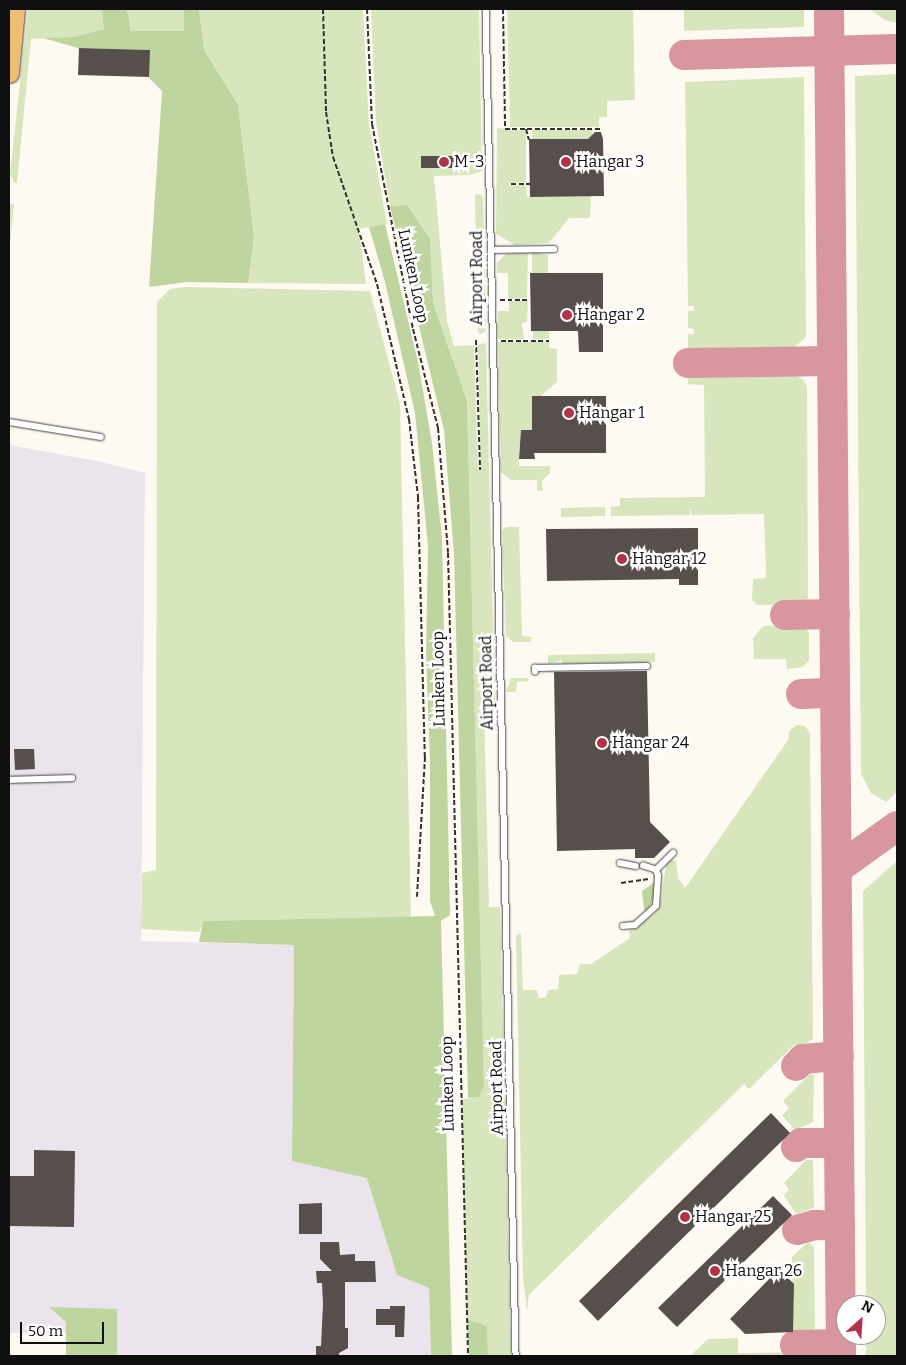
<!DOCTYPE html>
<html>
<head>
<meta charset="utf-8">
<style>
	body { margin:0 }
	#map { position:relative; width:906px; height:1365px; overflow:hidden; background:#fefaf2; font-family:Bitter,serif }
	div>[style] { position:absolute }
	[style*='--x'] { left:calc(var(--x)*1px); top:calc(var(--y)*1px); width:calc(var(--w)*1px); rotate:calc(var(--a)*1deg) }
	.industrial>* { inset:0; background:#ebe4ec }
	.green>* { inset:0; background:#d8e6be }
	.forest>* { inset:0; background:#bed59f }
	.taxiway>* { height:30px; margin:-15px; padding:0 15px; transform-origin:15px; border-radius:15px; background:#d8969e }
	.building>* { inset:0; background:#574f4c }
	.path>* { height:2px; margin-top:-1px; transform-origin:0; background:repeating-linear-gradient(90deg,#313131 0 5px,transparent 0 7.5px) }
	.roads { filter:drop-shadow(0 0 1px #424242) drop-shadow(0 0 1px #424242) }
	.lane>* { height:5.5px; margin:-2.75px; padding:0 2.75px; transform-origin:2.75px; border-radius:2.75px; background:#fff }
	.primary>* { height:19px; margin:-9.5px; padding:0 9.5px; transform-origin:9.5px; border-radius:9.5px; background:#ecbf74 }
	.dots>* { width:14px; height:14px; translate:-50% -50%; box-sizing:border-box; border:2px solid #fff; border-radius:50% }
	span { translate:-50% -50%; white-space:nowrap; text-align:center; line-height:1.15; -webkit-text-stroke:5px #fff; paint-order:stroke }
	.poi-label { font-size:16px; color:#0f0f0f }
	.left { translate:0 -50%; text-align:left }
	.street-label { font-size:16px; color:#0f0f0f }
	.frame { position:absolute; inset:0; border:10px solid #0f0f0f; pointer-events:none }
	.north { position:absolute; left:836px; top:1295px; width:50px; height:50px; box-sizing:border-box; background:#fff; border:1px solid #9f9f9f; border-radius:50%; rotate:26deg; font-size:14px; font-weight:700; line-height:20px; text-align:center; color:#0f0f0f }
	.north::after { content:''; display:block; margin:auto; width:18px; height:22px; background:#b23349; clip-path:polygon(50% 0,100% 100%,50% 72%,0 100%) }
	.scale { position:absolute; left:20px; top:1322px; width:84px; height:22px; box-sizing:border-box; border:2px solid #0f0f0f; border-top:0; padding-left:6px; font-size:15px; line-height:18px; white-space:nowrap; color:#0f0f0f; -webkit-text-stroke:4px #fff; paint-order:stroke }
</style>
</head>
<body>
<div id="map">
	<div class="industrial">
		<div style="clip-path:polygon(9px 445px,102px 462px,145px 473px,141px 941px,294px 945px,292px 1161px,367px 1177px,397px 1275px,429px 1288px,431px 1356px,117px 1356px,115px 1335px,9px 1333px)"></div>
	</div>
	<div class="green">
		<div style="clip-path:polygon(28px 9px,102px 9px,105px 29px,74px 37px,31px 39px,17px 183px,14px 183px,10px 174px)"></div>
		<div style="clip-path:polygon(127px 9px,184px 9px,185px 31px,131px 31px)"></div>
		<div style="clip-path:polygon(199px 9px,363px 9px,369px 124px,387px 224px,359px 229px,366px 284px,248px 283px,254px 236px,238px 105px,204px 50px)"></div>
		<div style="clip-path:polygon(371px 9px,479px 9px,482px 171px,469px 175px,434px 176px,447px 321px,454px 346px,474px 345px,478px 470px,481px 471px,478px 345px,484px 343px,486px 345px,495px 709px,484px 710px,489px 907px,500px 907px,511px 1356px,488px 1356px,487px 1326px,467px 1319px,462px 1099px,479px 1097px,484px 1086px,467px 401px,433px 303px,430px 239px,407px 205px,390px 206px,376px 123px)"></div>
		<div style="clip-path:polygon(507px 9px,633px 9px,635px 100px,607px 101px,607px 117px,599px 117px,599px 127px,510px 127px)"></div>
		<div style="clip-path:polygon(684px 9px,804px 9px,804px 27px,684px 31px)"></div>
		<div style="clip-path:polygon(869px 9px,897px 9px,897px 23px,885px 20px)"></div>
		<div style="clip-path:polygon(897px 74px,897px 792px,886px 802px,871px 793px,861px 774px,855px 76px)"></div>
		<div style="clip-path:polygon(804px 77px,806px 337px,792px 349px,688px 351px,688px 334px,694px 334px,694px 329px,688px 328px,688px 311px,694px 311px,694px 306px,688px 306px,685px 82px)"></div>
		<div style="clip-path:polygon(497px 128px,526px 131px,526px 182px,509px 183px,509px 186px,526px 185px,527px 197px,591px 196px,590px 218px,569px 218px,549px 243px,515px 245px,496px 234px)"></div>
		<div style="clip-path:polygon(532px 130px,592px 130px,593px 139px,532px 139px)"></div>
		<div style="clip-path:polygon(480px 194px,483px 197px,486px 331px,481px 334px,478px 332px,475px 195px)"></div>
		<div style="clip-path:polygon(11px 204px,14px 204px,9px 253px,9px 206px)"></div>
		<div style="clip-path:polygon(528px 251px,527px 298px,508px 299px,508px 273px,497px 273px,497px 263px,506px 254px)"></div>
		<div style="clip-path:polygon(532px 252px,548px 255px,548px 273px,532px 273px)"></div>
		<div style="clip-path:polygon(186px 287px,370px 291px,400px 404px,411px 917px,204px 921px,199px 932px,141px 929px,142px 873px,156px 870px,157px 302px,170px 289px)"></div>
		<div style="clip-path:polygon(509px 301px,528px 301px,527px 321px,522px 324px,524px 339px,498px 339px,498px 311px,509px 311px)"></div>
		<div style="clip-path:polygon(533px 331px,549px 331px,549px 339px,533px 339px)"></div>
		<div style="clip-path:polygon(498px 342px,549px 342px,549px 348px,557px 349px,557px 382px,541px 396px,532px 396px,532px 430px,519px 448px,519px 466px,550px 466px,550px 473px,542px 481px,543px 491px,537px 490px,537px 480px,511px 480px,501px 472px)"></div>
		<div style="clip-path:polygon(793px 374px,804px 380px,807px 388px,808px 598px,801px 604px,757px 605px,752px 600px,753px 579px,766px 578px,764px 514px,692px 515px,690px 508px,690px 515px,611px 516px,611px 507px,620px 506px,620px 498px,705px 497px,704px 385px,688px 384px,688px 376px)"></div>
		<div style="clip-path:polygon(605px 507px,605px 516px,561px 517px,561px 508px)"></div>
		<div style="clip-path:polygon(506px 527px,519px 527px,522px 636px,532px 637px,530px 642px,513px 642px,506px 636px,502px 530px)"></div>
		<div style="clip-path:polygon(801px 625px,809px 632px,809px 660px,803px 667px,787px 669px,786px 659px,754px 659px,753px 638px,763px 626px)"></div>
		<div style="clip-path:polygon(655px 653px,655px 662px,562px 664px,562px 660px,548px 664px,548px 655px)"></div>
		<div style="clip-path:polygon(511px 678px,528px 678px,529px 681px,517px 682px,516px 692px,506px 692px)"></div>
		<div style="clip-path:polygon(797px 725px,805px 726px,810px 733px,813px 1039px,805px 1044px,794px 1045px,749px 1089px,744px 1084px,529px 1295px,527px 1311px,523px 1278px,516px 936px,521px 933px,523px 990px,537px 990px,539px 998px,546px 997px,548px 990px,558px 989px,559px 975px,577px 974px,580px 964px,591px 964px,630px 938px,629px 932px,654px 914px,660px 906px,666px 865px,671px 860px,676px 861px,678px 878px,685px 888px,788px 740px,789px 731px)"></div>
		<div style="clip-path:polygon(897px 861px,897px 1356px,866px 1356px,866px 1335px,876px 1335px,876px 1305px,866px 1305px,863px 891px)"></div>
		<div style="clip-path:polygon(810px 1074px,814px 1075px,813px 1122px,795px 1130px,782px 1115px,789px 1108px,783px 1101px)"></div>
		<div style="clip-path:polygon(806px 1160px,813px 1160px,814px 1208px,796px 1214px,784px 1195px,789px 1189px,784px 1183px)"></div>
		<div style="clip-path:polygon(808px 1242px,814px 1247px,815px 1332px,810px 1337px,793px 1338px,792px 1257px)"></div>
		<div style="clip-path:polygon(738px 1338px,738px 1353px,810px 1352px,814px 1356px,690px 1356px,708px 1339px)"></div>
	</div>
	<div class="forest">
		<div style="clip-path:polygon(102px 9px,127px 9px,131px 31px,184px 31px,184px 9px,199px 9px,204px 50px,238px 105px,254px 237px,248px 283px,187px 282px,149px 287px,162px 91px,148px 77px,149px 50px,78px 48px,43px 38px,74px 37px,104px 29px)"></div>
		<div style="clip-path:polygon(407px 205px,430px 239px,433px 303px,467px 401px,484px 1086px,479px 1097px,468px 1098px,454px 554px,444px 430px,390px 206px)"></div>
		<div style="clip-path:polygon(385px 224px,418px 362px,432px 443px,442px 538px,450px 915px,441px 921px,452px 1356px,431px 1356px,429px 1288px,397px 1275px,367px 1178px,292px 1161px,294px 945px,199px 942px,203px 921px,435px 916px,430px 901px,430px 763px,426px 655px,428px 546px,415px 413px,385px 282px,369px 227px)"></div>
		<div style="clip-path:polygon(655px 882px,653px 900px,647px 911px,644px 910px,642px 891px)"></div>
		<div style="clip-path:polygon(49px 1307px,117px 1309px,117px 1356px,66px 1356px,66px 1322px)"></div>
		<div style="clip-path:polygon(467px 1319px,487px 1326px,488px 1356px,469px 1356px)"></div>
	</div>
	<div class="taxiway">
		<div style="--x:829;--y:9;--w:1347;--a:89.49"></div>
		<div style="--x:684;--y:55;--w:213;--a:-1.6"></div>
		<div style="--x:688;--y:363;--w:144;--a:-0.8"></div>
		<div style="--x:785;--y:615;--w:50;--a:-1.1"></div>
		<div style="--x:801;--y:694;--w:34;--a:-2"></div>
		<div style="--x:837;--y:869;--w:74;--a:-35.6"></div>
		<div style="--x:796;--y:1066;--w:10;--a:-45"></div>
		<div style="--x:803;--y:1059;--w:36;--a:-5"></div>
		<div style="--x:796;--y:1147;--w:6;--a:-39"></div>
		<div style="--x:801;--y:1143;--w:38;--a:0"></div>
		<div style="--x:797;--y:1230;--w:19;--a:-16"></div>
		<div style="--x:815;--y:1225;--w:25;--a:2"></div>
		<div style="--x:795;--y:1345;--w:46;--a:-1.2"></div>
	</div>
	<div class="building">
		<div style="clip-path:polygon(79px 48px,150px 50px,149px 77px,78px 75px)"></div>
		<div style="clip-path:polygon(595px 132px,601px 132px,603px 139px,604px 196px,530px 197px,529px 139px,588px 139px)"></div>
		<div style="clip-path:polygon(421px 156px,467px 156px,467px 168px,421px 168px)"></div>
		<div style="clip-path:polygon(530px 273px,603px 273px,603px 352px,579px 352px,578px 331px,531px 331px)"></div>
		<div style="clip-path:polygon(532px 396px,606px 396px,606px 453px,534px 453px,535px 459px,519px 459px,521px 430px,532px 430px)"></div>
		<div style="clip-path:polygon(698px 528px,698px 585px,679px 585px,679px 579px,547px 581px,546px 529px)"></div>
		<div style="clip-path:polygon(647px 671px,650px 822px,670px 842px,654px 858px,635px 858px,635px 849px,557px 851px,554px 672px)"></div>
		<div style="clip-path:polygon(14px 749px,34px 749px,35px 769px,15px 770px)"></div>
		<div style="clip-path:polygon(771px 1113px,790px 1133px,598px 1321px,579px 1301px)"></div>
		<div style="clip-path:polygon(34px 1150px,75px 1151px,74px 1227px,9px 1226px,9px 1176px,34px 1176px)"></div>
		<div style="clip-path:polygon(773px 1196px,792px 1215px,677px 1327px,658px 1308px)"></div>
		<div style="clip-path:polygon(322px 1203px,322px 1234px,299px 1234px,299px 1204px)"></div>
		<div style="clip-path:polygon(320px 1242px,339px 1242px,340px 1255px,355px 1254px,355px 1261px,375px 1261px,376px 1282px,345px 1282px,345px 1328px,348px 1328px,348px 1348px,339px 1353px,339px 1356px,316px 1356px,316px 1346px,321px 1346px,323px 1304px,322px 1283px,317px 1283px,316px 1271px,332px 1271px,320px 1259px)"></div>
		<div style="clip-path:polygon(779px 1269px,794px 1284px,793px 1332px,745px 1334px,730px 1319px)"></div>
		<div style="clip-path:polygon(390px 1306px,405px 1306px,404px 1337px,395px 1337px,395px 1325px,376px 1325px,376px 1309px,390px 1309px)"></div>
	</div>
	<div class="path">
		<div style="--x:323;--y:9;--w:103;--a:88.3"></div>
		<div style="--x:326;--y:112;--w:46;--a:81.2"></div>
		<div style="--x:333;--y:157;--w:134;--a:70.9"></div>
		<div style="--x:377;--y:284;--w:139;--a:76.7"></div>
		<div style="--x:409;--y:419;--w:79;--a:83.4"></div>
		<div style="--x:418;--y:497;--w:260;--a:88.5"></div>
		<div style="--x:425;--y:757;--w:140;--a:93.3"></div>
		<div style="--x:367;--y:9;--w:115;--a:87.5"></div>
		<div style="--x:372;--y:124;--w:209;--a:78.7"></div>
		<div style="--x:413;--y:329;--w:102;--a:75.8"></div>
		<div style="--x:438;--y:428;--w:125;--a:85.4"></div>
		<div style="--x:448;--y:553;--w:803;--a:88.57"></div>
		<div style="--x:503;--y:9;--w:120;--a:89"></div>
		<div style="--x:505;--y:129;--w:96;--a:0"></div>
		<div style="--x:526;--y:129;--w:11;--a:75"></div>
		<div style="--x:511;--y:184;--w:19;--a:0"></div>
		<div style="--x:500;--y:300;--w:30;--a:0"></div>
		<div style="--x:476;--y:340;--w:130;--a:88.2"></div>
		<div style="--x:501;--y:341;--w:48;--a:0"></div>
		<div style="--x:621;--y:883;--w:28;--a:-8"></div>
	</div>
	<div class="roads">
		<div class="lane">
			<div style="--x:486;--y:9;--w:1347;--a:88.72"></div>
			<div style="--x:491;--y:250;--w:63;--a:-0.9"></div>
			<div style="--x:9;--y:422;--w:93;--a:9.3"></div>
			<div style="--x:535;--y:672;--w:4;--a:-90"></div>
			<div style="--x:535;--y:668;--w:112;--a:-1"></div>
			<div style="--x:9;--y:780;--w:63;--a:-1.8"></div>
			<div style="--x:620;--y:863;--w:16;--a:11"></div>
			<div style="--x:656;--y:870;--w:24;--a:-45"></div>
			<div style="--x:623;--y:926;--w:12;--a:-5"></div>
			<div style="--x:635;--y:925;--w:28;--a:-42"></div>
			<div style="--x:656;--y:906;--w:30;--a:-86"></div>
			<div style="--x:658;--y:876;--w:6;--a:-108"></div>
			<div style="--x:656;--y:870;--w:13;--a:-162"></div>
		</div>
		<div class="primary">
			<div style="--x:9;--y:73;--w:64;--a:-84.6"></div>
		</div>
	</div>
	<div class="dots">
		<div style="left:444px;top:162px;background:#b23349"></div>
		<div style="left:566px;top:162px;background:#b23349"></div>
		<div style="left:567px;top:315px;background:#b23349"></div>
		<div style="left:569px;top:413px;background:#b23349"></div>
		<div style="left:622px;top:559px;background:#b23349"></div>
		<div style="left:602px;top:743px;background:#b23349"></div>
		<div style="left:685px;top:1217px;background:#b23349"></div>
		<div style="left:715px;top:1271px;background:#b23349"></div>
	</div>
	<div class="poi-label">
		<span class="left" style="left:454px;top:162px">M-3</span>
		<span class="left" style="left:576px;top:162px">Hangar 3</span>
		<span class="left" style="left:577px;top:315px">Hangar 2</span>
		<span class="left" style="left:579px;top:413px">Hangar 1</span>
		<span class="left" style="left:632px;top:559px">Hangar 12</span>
		<span class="left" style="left:612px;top:743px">Hangar 24</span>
		<span class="left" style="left:695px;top:1217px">Hangar 25</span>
		<span class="left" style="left:725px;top:1271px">Hangar 26</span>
	</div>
	<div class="street-label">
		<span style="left:413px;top:276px;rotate:78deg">Lunken Loop</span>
		<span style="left:477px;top:278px;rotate:-90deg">Airport Road</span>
		<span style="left:439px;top:679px;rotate:-91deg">Lunken Loop</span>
		<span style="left:487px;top:683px;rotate:-91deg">Airport Road</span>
		<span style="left:448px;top:1084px;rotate:-91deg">Lunken Loop</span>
		<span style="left:497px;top:1088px;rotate:-91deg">Airport Road</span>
	</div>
	<div class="frame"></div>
	<div class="north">N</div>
	<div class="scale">50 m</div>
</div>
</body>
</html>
